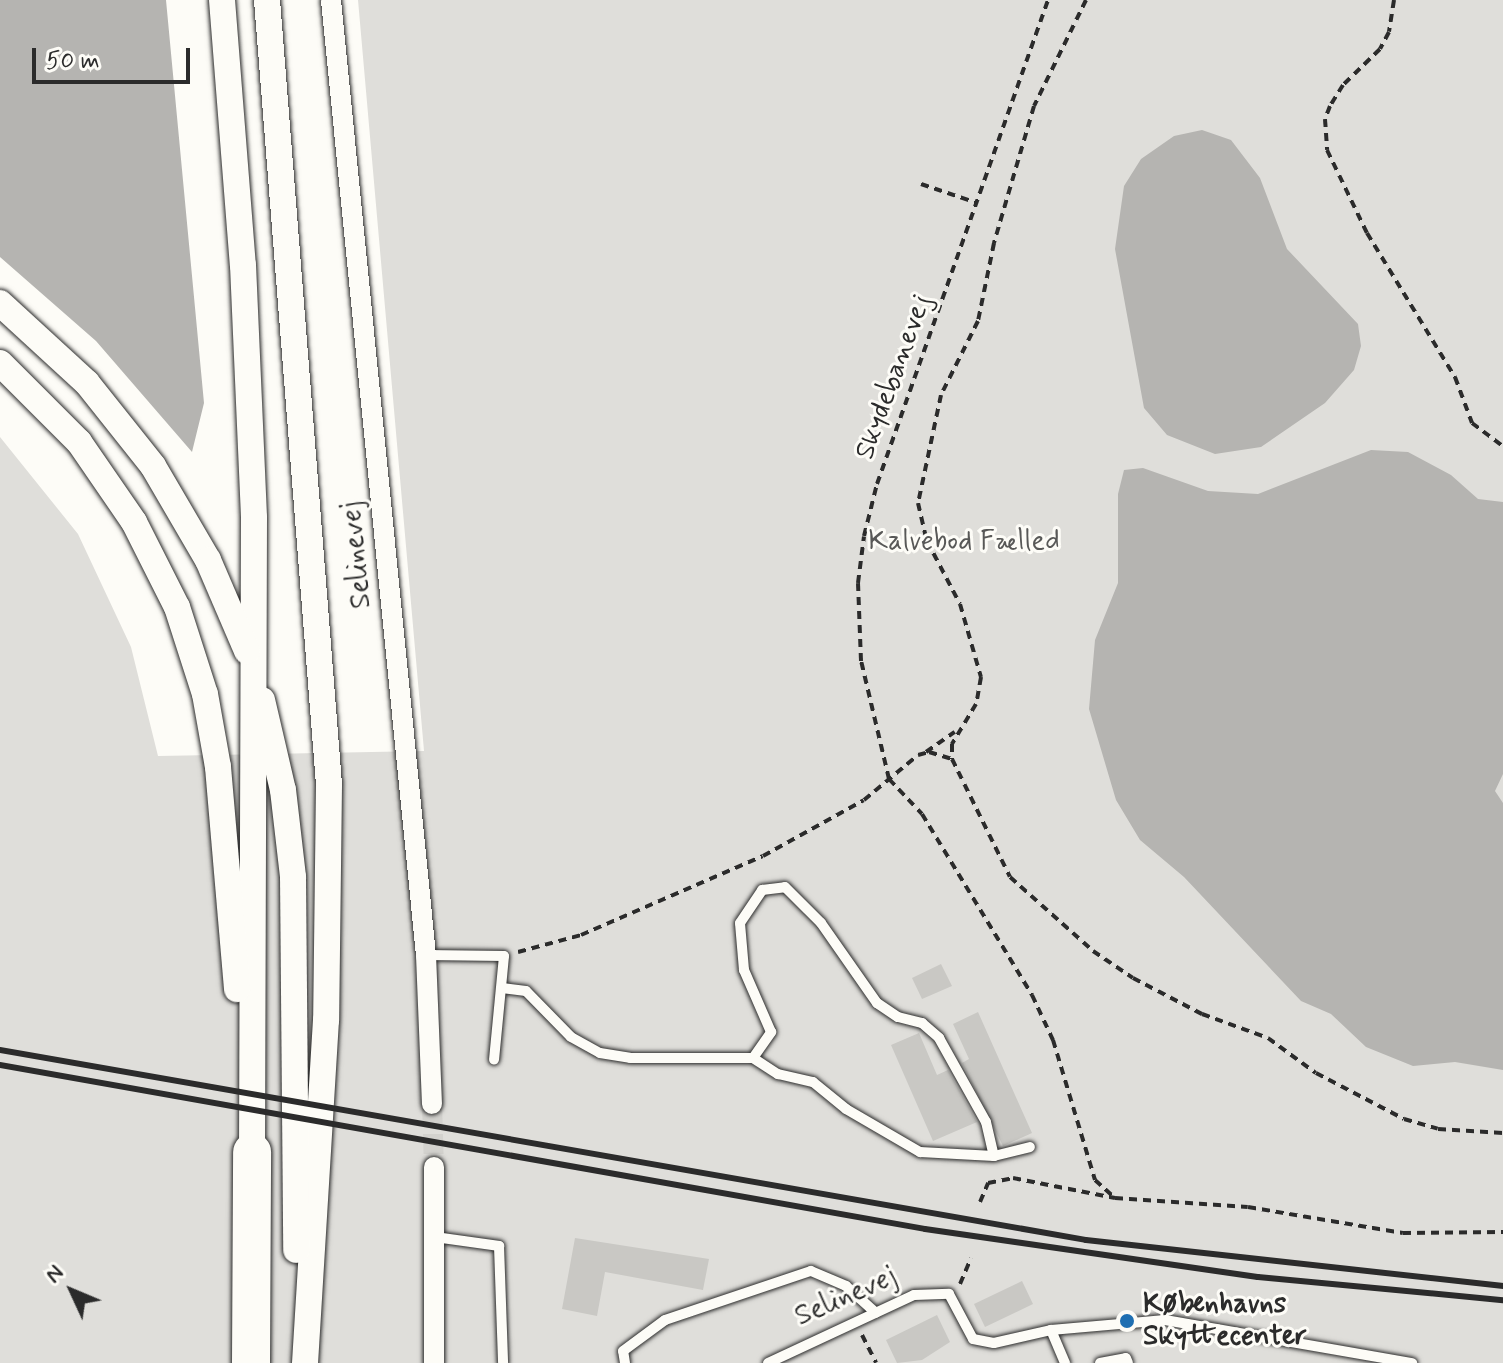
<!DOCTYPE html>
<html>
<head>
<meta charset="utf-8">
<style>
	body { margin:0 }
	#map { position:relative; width:1503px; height:1363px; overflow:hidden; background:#fdfcf7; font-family:Mynerve,sans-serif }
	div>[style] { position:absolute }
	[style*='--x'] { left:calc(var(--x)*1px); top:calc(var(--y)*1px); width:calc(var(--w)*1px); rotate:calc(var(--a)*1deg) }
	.green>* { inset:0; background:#dfdeda }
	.water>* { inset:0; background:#b5b4b1 }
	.building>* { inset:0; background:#c9c8c4 }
	.minor-tunnel>* { height:20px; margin-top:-10px; transform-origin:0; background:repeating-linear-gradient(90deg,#d3d2ce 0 20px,transparent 0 30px) }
	.path>* { height:4px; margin-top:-2px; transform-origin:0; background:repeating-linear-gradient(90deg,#2b2b2b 0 8px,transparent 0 14px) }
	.roads { filter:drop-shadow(0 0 2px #2b2b2b) drop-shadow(0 0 2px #2b2b2b) }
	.service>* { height:10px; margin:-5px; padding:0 5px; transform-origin:5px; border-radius:5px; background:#fdfcf7 }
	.minor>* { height:20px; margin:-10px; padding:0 10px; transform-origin:10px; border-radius:10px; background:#fdfcf7 }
	.tertiary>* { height:26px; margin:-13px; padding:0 13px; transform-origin:13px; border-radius:13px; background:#fdfcf7 }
	.motorway>* { height:38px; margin:-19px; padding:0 19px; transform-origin:19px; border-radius:19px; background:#fdfcf7 }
	.rail>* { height:6px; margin:-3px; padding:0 3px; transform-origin:3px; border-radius:3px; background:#2b2b2b }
	.dots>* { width:22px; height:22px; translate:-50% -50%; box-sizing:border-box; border:4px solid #fdfcf7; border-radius:50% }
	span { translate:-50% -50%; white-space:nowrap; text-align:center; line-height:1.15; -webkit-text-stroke:6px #fdfcf7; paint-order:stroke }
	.street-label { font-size:28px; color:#2b2b2b }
	.park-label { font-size:28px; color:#585857 }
	.poi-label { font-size:28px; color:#2b2b2b; font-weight:700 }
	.left { translate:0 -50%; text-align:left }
	.north { position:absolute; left:32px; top:1251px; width:80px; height:80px; -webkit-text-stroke:6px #fdfcf7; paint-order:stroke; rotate:314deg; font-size:22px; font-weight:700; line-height:32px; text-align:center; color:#2b2b2b }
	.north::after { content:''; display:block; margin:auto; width:28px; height:36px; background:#2b2b2b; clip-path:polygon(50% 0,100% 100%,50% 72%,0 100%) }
	.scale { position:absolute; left:32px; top:48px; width:158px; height:36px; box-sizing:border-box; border:4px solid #2b2b2b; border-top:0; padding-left:10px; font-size:24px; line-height:28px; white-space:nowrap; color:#2b2b2b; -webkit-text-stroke:6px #fdfcf7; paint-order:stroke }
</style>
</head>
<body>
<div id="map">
	<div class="green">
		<div style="clip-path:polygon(358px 0,1503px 0,1503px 1363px,0 1363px,0 437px,78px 534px,131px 647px,158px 756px,424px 751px)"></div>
	</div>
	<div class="water">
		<div style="clip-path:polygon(0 0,166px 0,204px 403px,192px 452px,96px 341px,0 257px)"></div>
		<div style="clip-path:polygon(1202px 130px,1231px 140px,1260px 178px,1287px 249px,1358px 324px,1361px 346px,1354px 370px,1325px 403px,1261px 447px,1215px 454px,1167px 435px,1144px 408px,1115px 249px,1124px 186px,1141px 159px,1174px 136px)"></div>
		<div style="clip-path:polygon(1371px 450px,1408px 452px,1451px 475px,1478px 499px,1503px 502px,1503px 774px,1495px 791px,1503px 803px,1503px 1070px,1455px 1062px,1413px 1066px,1366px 1047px,1331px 1014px,1301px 1001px,1184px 877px,1140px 840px,1116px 800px,1089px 709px,1095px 640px,1118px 583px,1118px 494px,1124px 470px,1143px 468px,1208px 491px,1258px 494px)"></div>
	</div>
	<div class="building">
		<div style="clip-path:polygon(941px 964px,952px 986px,922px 999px,912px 978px)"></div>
		<div style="clip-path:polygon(978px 1012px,1032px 1133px,1003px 1146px,962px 1063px,969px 1059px,953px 1024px)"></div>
		<div style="clip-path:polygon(919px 1033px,937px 1075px,948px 1070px,977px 1122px,933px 1141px,891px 1045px)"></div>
		<div style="clip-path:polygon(575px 1238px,709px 1259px,703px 1290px,605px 1272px,597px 1316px,562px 1309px)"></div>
		<div style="clip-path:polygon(1022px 1281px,1033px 1304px,985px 1327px,974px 1304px)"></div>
		<div style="clip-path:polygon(937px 1315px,950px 1342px,922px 1360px,897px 1363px,886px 1340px)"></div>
	</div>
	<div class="minor-tunnel">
		<div style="--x:432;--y:1104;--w:63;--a:88.2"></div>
	</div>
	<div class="path">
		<div style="--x:1086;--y:0;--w:118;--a:116.1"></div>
		<div style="--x:1034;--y:106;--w:143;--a:106.3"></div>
		<div style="--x:994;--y:243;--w:80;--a:101.6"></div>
		<div style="--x:978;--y:321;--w:83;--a:116.6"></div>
		<div style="--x:941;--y:395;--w:110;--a:102"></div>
		<div style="--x:918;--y:503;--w:39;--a:77"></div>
		<div style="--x:927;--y:541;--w:71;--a:62.4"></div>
		<div style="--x:960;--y:604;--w:76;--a:74"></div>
		<div style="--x:981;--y:677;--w:27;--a:100"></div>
		<div style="--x:976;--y:704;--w:47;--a:121"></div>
		<div style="--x:952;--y:744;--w:15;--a:90"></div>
		<div style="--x:952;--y:759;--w:131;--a:63.8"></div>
		<div style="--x:1010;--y:877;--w:111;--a:41.7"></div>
		<div style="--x:1093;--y:951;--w:48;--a:34"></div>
		<div style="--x:1133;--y:978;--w:78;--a:27.6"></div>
		<div style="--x:1202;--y:1014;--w:70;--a:20"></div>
		<div style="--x:1268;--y:1038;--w:59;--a:36.1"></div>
		<div style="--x:1316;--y:1073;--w:99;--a:27.6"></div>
		<div style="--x:1404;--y:1119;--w:35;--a:16"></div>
		<div style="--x:1438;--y:1129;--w:65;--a:3.5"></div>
		<div style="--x:1394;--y:0;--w:32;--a:99"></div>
		<div style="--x:1389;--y:32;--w:19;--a:118"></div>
		<div style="--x:1380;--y:49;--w:52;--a:135.8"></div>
		<div style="--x:1343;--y:85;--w:25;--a:122"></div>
		<div style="--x:1330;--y:106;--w:14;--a:111"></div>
		<div style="--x:1325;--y:119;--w:31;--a:86"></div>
		<div style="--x:1327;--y:150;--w:92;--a:64.3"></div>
		<div style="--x:1367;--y:233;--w:169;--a:58.6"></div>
		<div style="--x:1455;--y:377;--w:49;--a:69.7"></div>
		<div style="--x:1472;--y:423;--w:39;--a:37"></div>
		<div style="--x:921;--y:184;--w:59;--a:18.7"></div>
		<div style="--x:926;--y:752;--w:35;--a:-35"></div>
		<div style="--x:889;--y:779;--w:121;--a:-103.3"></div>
		<div style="--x:861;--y:661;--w:78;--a:-92.2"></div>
		<div style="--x:858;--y:583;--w:47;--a:-82.7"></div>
		<div style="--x:864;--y:536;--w:54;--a:-76"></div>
		<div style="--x:877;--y:484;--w:513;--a:-70.54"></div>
		<div style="--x:889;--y:779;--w:48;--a:46.7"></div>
		<div style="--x:922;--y:814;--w:212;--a:58.7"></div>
		<div style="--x:1032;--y:995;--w:50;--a:65"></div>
		<div style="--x:1053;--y:1040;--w:146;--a:73.3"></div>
		<div style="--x:1095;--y:1180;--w:25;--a:42"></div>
		<div style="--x:518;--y:952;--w:65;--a:-15.1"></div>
		<div style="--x:581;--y:935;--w:198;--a:-23.5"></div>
		<div style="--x:763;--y:856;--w:115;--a:-29"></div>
		<div style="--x:864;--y:800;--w:70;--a:-39.8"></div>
		<div style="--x:918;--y:755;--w:11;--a:-15"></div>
		<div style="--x:929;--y:752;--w:24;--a:17"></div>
		<div style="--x:980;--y:1202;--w:21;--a:-67"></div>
		<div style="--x:988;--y:1183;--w:25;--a:-11"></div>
		<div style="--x:1013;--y:1178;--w:104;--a:11.1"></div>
		<div style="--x:1115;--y:1198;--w:133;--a:3.9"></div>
		<div style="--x:1248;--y:1207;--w:157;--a:9.5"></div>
		<div style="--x:1403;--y:1233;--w:100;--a:-0.6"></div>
		<div style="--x:960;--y:1284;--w:28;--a:-67"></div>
		<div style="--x:862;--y:1335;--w:31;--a:63"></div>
	</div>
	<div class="roads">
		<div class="service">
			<div style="--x:426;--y:955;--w:78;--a:0.7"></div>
			<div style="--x:504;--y:956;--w:104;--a:95.5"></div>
			<div style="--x:502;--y:988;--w:24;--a:7"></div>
			<div style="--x:526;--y:991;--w:64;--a:45.6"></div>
			<div style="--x:571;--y:1037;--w:33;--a:29"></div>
			<div style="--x:600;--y:1053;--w:30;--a:9"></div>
			<div style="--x:630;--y:1058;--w:123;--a:0"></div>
			<div style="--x:753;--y:1058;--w:30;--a:33"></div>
			<div style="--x:778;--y:1074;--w:36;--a:13"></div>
			<div style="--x:813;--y:1082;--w:43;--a:39.3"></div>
			<div style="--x:846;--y:1109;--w:86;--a:30.2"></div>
			<div style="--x:920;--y:1152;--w:74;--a:3.1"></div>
			<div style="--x:994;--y:1156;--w:37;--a:-14"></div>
			<div style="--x:753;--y:1058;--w:32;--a:-55"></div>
			<div style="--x:771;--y:1032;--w:68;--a:-113.5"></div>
			<div style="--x:744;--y:970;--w:47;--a:-94.9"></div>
			<div style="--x:740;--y:923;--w:40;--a:-56"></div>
			<div style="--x:762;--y:890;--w:23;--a:-7"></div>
			<div style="--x:785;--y:887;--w:51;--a:45"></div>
			<div style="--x:821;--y:923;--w:98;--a:55"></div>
			<div style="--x:877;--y:1003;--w:25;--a:34"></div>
			<div style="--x:898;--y:1017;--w:25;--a:14"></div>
			<div style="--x:922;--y:1023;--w:23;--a:41"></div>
			<div style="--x:939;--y:1038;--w:96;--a:60.8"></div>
			<div style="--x:986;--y:1122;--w:35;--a:77"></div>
			<div style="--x:435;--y:1237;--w:65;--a:8"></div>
			<div style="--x:499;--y:1246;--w:117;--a:88"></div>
			<div style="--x:1051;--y:1330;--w:36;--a:67"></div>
			<div style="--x:625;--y:1363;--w:12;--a:-99"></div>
			<div style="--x:623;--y:1351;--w:52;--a:-36.4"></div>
			<div style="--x:665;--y:1320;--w:154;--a:-18.6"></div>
			<div style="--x:811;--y:1271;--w:38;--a:23"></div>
			<div style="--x:846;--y:1286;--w:40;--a:42"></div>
			<div style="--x:768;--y:1363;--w:161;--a:-25"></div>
			<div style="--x:914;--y:1295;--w:35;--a:-2"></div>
			<div style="--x:949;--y:1294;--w:51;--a:61.9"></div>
			<div style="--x:973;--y:1339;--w:21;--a:11"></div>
			<div style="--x:994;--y:1343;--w:58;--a:-12.8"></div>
			<div style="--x:1051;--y:1330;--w:114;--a:-5"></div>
			<div style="--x:1165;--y:1320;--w:251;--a:9.9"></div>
			<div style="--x:1100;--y:1363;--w:26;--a:-11"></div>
			<div style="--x:1126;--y:1358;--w:5;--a:68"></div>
		</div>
		<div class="minor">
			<div style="--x:331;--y:0;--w:960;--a:84.32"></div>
			<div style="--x:426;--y:955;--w:149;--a:87.7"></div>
			<div style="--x:434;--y:1167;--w:196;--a:90"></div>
		</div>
		<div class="tertiary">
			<div style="--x:222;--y:0;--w:266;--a:85.5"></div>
			<div style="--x:243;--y:265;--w:253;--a:87.5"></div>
			<div style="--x:254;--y:518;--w:634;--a:90.18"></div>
			<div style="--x:267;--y:0;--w:787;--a:85.48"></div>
			<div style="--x:329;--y:785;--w:235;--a:90.7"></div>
			<div style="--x:326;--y:1020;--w:344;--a:93.5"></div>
			<div style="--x:0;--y:303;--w:118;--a:42.6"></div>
			<div style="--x:87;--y:383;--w:106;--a:51.5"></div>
			<div style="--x:153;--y:466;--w:109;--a:59.7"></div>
			<div style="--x:208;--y:560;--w:99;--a:66.8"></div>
			<div style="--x:0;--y:363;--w:112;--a:45"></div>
			<div style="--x:79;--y:442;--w:97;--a:55.5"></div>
			<div style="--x:134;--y:522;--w:95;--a:63.2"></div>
			<div style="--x:177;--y:607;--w:91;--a:72.2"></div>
			<div style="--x:205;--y:694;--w:74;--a:79.9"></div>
			<div style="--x:218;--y:767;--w:223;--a:85.1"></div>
			<div style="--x:262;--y:700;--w:92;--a:76.9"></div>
			<div style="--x:283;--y:790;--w:88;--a:83.4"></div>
			<div style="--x:293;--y:877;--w:373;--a:89.5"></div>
		</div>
		<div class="motorway">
			<div style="--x:251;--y:1363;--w:211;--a:-89.7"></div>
		</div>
	</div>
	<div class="rail">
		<div style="--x:0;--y:1050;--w:1102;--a:9.92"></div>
		<div style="--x:1086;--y:1240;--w:420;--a:6.3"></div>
		<div style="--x:0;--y:1065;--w:939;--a:10.05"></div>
		<div style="--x:925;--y:1229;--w:336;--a:8.2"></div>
		<div style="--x:1258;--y:1277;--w:246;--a:5.4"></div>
	</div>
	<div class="dots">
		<div style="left:1127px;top:1321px;background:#1f6fb2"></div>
	</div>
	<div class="street-label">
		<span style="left:894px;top:377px;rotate:-70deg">Skydebanevej</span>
		<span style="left:357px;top:555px;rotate:-96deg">Selinevej</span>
		<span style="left:846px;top:1297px;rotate:-24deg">Selinevej</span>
	</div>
	<div class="park-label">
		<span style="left:964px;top:542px">Kalvebod Fælled</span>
	</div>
	<div class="poi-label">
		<span class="left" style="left:1143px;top:1321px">Københavns<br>Skyttecenter</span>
	</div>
	<div class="north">N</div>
	<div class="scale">50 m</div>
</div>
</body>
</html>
